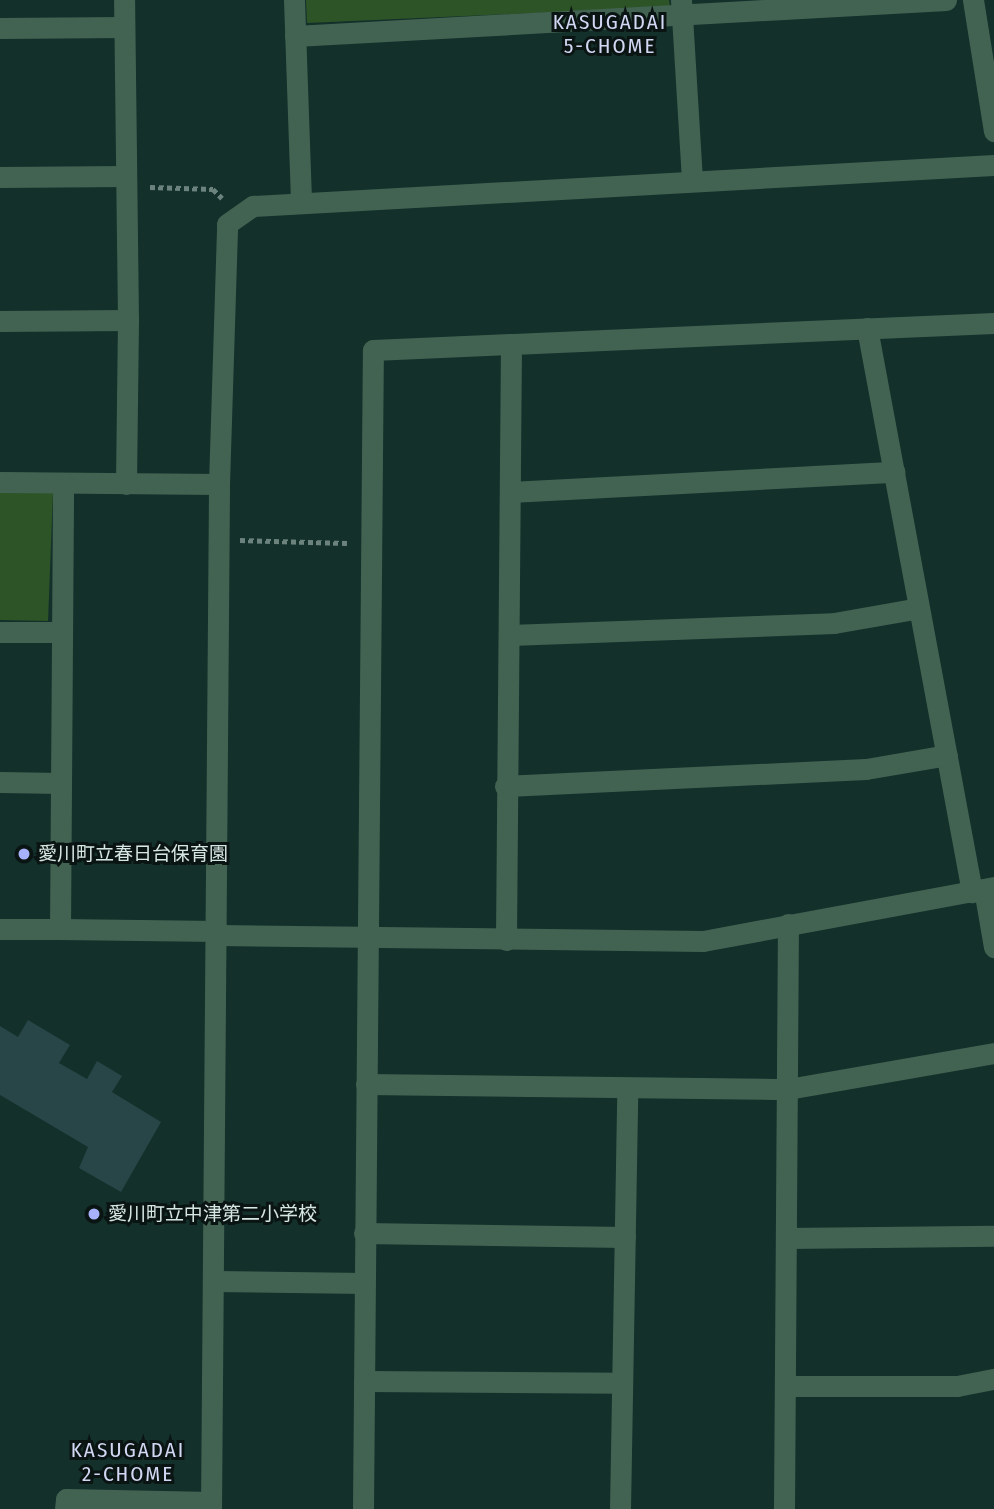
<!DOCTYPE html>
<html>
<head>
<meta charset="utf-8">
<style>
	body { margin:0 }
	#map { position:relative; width:994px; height:1509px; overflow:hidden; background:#14302b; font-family:"Fira Sans Condensed","Noto Sans JP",sans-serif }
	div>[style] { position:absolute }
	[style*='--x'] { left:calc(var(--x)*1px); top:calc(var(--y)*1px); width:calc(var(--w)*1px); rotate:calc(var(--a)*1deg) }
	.green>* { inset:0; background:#2c5427 }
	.building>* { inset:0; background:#284547 }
	.path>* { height:4.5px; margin-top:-2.25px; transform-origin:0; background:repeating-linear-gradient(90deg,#6b827d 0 5px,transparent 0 8.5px) }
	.minor>* { height:21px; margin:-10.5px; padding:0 10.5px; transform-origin:10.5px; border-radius:10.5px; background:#436352 }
	.dots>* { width:19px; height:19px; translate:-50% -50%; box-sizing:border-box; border:4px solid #0a1513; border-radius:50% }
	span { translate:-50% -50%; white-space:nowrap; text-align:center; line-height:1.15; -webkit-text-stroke:6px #0a1513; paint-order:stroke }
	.poi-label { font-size:19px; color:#d6e6e2 }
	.left { translate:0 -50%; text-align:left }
	.neighbourhood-label { font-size:21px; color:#d2d7f3; letter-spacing:2px }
</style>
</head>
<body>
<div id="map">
	<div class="green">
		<div style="clip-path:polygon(306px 0,669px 0,670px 7px,307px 23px)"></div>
		<div style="clip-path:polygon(0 492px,53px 493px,48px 621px,0 620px)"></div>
	</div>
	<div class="building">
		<div style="clip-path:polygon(28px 1020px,70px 1045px,59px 1063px,87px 1079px,97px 1061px,122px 1076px,112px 1092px,161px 1122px,121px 1192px,79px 1168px,88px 1147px,0 1095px,0 1026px,18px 1037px)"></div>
	</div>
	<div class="path">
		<div style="--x:150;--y:187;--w:63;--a:1.8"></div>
		<div style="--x:213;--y:189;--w:13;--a:45"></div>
		<div style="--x:240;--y:540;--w:107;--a:1.6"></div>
	</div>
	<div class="minor">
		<div style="--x:294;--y:0;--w:202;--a:88"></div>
		<div style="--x:681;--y:0;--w:180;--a:86.5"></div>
		<div style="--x:973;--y:0;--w:133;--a:80.9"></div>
		<div style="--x:0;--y:28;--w:124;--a:-0.5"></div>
		<div style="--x:295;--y:36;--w:652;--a:-3.17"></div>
		<div style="--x:0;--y:177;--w:125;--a:-0.5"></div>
		<div style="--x:0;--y:321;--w:128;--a:-0.4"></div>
		<div style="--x:128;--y:320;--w:320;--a:-90.7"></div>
		<div style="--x:867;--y:328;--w:574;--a:79.45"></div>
		<div style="--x:0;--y:482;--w:219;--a:0.5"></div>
		<div style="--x:126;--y:484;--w:164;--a:-89.3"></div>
		<div style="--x:510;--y:492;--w:385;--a:-3"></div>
		<div style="--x:0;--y:632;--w:60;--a:0"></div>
		<div style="--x:510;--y:635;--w:324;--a:-2.1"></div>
		<div style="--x:834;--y:623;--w:86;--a:-10"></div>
		<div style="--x:0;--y:782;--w:60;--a:1"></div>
		<div style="--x:505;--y:786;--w:361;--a:-2.7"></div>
		<div style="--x:866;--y:769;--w:82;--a:-9.8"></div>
		<div style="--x:984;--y:889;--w:59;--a:80.2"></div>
		<div style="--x:0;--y:929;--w:60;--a:0"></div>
		<div style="--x:60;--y:929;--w:445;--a:-89.6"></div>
		<div style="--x:60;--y:929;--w:158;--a:0.7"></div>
		<div style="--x:218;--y:935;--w:485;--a:0.7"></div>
		<div style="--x:703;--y:941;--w:296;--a:-10.5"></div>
		<div style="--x:506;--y:940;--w:596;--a:-89.52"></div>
		<div style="--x:366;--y:1084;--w:422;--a:0.7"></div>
		<div style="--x:788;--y:1089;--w:209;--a:-9.9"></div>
		<div style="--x:364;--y:1233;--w:261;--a:0.9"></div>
		<div style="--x:786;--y:1238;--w:208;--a:-0.6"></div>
		<div style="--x:214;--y:1281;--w:150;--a:0.8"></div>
		<div style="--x:364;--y:1381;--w:258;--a:0.4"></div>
		<div style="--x:787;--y:1386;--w:170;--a:0"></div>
		<div style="--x:957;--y:1386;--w:38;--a:-11"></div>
		<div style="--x:65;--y:1509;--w:10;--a:-84"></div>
		<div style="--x:66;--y:1499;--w:145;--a:1.2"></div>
		<div style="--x:211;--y:1509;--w:1025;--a:-89.55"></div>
		<div style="--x:219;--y:484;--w:260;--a:-88.2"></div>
		<div style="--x:227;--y:224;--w:32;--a:-35"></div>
		<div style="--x:253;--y:206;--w:742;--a:-3.17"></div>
		<div style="--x:363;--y:1509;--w:1159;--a:-89.51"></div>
		<div style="--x:373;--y:350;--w:622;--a:-2.49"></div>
		<div style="--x:620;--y:1509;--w:420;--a:-89"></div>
		<div style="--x:784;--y:1509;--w:585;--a:-89.61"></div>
	</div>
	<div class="dots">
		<div style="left:24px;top:854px;background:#a7b1fc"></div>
		<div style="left:94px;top:1214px;background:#a7b1fc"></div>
	</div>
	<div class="poi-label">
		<span class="left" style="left:38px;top:854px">愛川町立春日台保育園</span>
		<span class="left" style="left:108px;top:1214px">愛川町立中津第二小学校</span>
	</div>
	<div class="neighbourhood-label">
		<span style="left:610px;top:34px">KASUGADAI<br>5-CHOME</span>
		<span style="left:128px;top:1462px">KASUGADAI<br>2-CHOME</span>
	</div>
</div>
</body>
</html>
